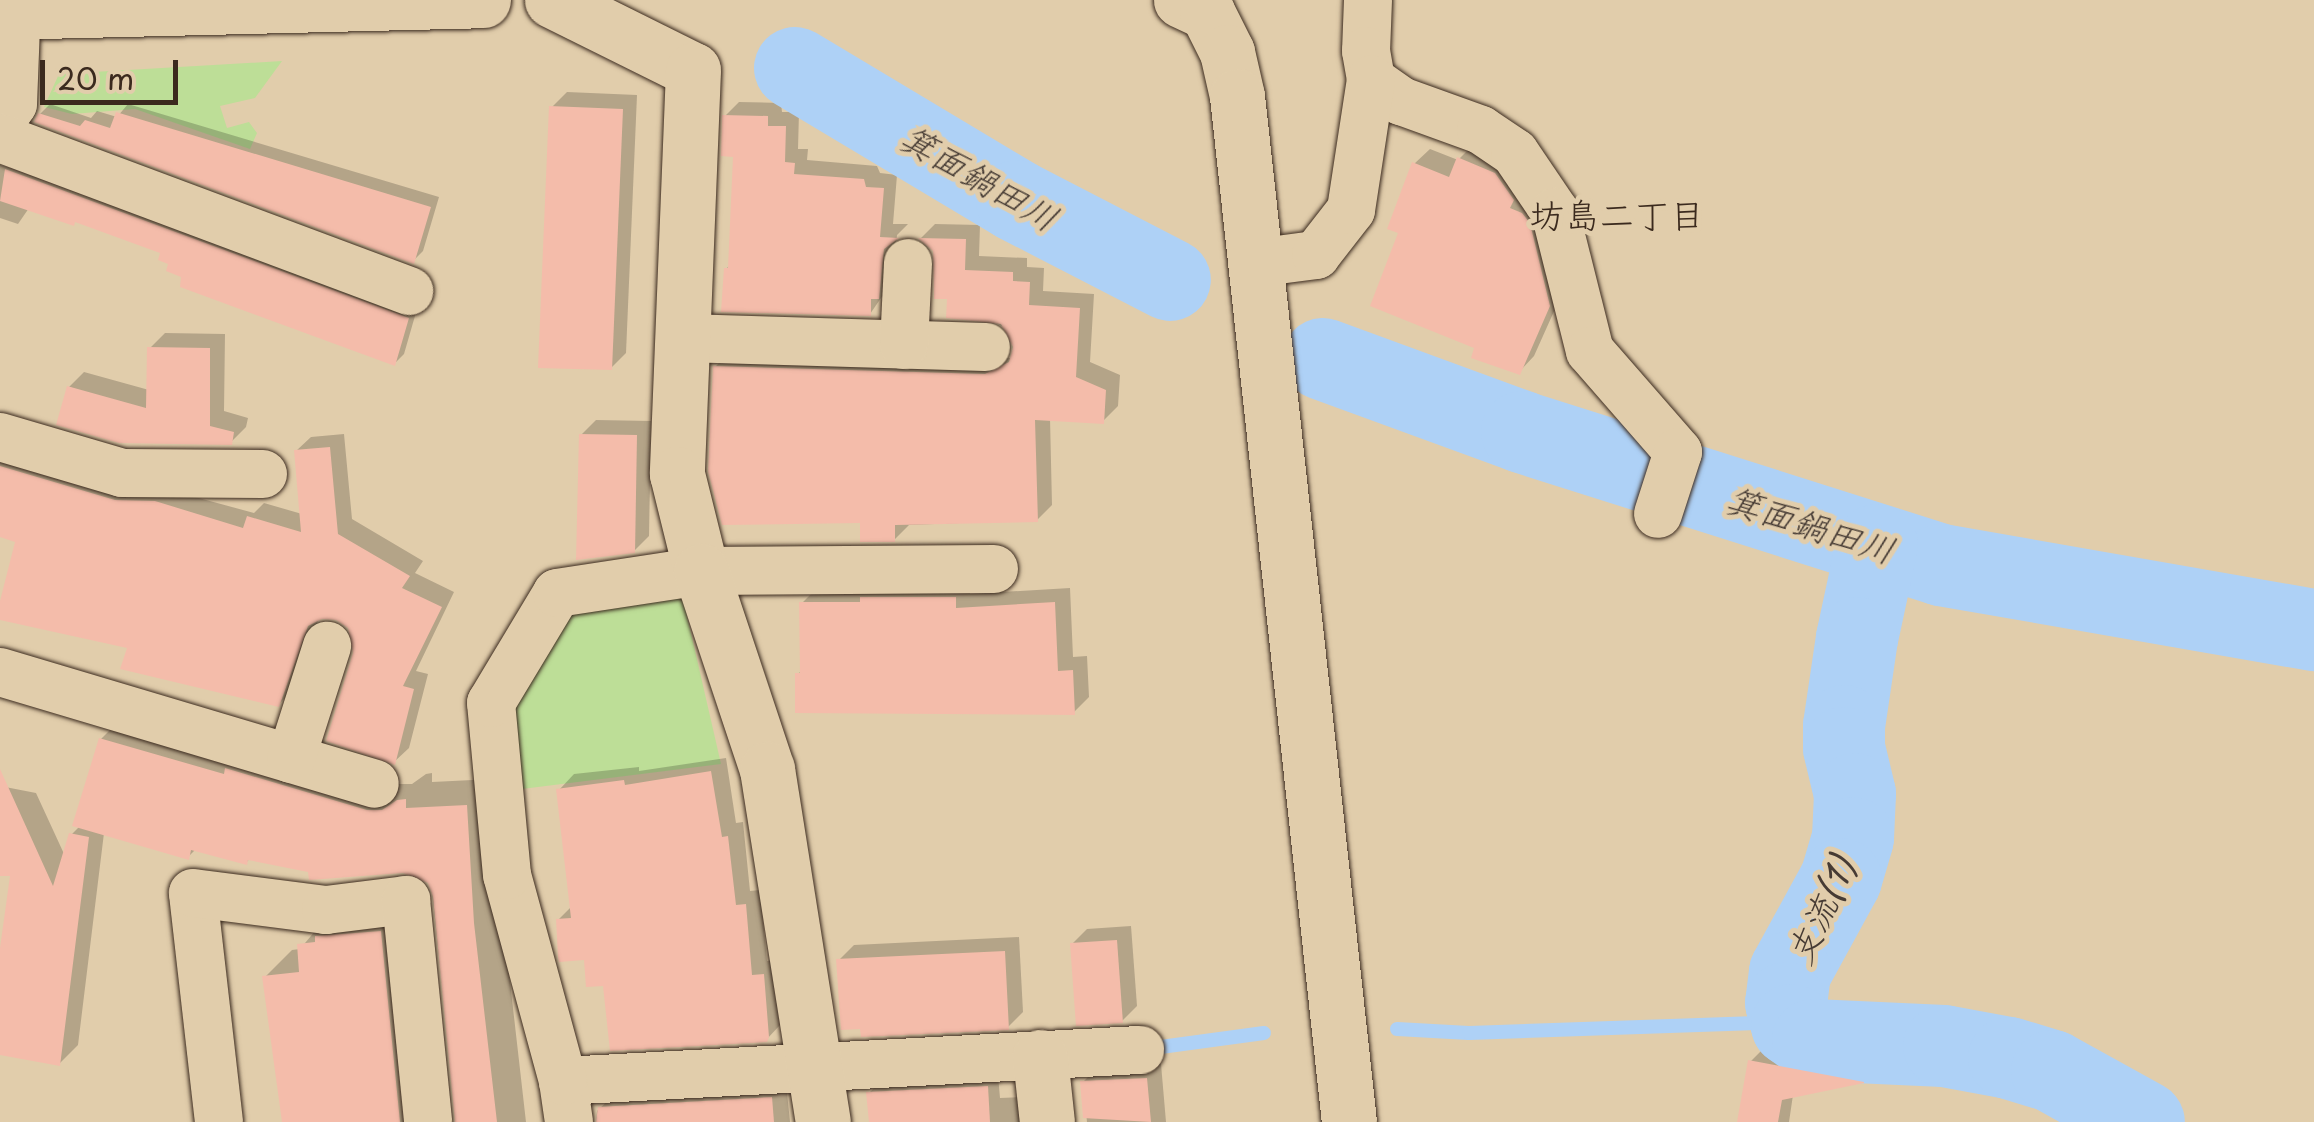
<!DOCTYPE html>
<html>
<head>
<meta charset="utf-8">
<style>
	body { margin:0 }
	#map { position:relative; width:2314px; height:1122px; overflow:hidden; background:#e1cdab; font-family:"Playpen Sans","Klee One",sans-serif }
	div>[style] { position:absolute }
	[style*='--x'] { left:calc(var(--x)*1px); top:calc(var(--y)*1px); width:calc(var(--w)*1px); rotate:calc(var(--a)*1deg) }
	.green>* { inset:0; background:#bdde97 }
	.shadow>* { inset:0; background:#0003 }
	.stream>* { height:14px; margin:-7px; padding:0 7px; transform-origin:7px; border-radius:7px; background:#aed1f6 }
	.river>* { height:82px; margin:-41px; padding:0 41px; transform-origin:41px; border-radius:41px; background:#aed1f6 }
	.building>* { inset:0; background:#f4bcaa }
	.roads { filter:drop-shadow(0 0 2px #3b2a1e) drop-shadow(0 0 2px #3b2a1e) }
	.street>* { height:48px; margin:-24px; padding:0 24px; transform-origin:24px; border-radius:24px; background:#e1cdab }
	.secondary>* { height:55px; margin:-27.5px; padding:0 27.5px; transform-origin:27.5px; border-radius:27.5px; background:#e1cdab }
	span { translate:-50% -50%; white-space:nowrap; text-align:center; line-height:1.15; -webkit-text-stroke:10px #e1cdab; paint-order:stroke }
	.water-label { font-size:35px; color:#463b34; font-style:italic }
	.neighbourhood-label { font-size:35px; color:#3b2a1e }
	.scale { position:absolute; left:40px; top:60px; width:138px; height:45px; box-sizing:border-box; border:5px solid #3b2a1e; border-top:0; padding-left:12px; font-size:30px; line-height:35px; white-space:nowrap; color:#3b2a1e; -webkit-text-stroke:8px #e1cdab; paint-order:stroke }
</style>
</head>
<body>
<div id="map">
	<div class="green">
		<div style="clip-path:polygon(282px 61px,255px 98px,220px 106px,227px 128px,249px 122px,257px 133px,250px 149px,135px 109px,72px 114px,44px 107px,59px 74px)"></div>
		<div style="clip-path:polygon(557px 593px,682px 594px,721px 764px,499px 792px,497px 704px)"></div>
	</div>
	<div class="shadow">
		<div style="clip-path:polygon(567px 92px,637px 95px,626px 353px,611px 368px,552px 107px)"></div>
		<div style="clip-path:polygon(739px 102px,781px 103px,782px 112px,799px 112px,798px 149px,808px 149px,807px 160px,877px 166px,880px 173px,897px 175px,893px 224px,908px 224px,897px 235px,892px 282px,870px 314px,726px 269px,730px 265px,735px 154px,725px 116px)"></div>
		<div style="clip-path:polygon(50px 104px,91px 118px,97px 111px,117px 117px,128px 104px,439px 197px,423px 251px,413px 261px,40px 114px)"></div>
		<div style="clip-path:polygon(1474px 144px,1527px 184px,1564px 289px,1534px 356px,1519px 372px,1477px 347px,1401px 232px,1414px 164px,1430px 149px,1458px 160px)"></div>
		<div style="clip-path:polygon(16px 161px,417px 309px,404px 354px,395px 363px,184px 276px,164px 251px,77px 220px,29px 208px,18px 224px,0 218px,0 165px,10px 168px)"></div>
		<div style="clip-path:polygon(935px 224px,980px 225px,979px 256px,1027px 258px,1027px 267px,1044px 268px,1043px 291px,1094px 294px,1090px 362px,1120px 375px,1118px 406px,1103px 421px,1050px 418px,1052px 505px,1037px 520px,909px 525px,894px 540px,862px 520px,715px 367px,730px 352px,1013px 358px,1012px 332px,950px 297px,935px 250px,921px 238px)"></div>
		<div style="clip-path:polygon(165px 333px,225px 334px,224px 411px,248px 418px,246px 427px,231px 442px,69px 387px,84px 372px,149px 390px,150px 348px)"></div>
		<div style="clip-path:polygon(596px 420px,651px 421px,649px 536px,634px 551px,581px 435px)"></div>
		<div style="clip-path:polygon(344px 434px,352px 519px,423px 561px,415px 573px,454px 592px,416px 671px,428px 674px,409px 748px,394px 762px,350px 627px,337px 618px,319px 618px,293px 690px,278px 705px,130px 646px,0 617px,18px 541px,0 535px,0 444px,254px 513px,264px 503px,302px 514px,296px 451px,311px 437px)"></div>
		<div style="clip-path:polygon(970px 583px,970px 594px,1070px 588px,1073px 657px,1087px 656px,1089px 697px,1074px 712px,798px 674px,803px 669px,802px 603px,817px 588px)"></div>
		<div style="clip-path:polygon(128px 712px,397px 784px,412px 784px,426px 774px,432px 773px,432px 782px,493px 779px,500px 894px,526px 1122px,457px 1122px,431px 883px,419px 873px,311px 870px,250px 858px,246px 863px,196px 849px,188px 857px,104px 833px,78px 1045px,60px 1063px,0 1053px,0 966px,12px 874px,0 873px,0 786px,36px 793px,65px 856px,72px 834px,80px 826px,101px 739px)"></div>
		<div style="clip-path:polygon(726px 758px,736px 823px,743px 822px,750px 891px,760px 890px,767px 961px,778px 960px,781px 1024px,766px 1040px,605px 983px,558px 920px,572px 906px,559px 790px,574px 774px,639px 767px,639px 771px)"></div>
		<div style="clip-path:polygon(408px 905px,445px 1121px,454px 1122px,284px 1122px,265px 977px,292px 950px,300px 949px,326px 918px)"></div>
		<div style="clip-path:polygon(1131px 926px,1137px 1006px,1122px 1021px,1072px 944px,1087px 929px)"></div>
		<div style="clip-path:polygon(1019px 937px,1023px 1012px,1008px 1027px,839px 960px,854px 945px)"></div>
		<div style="clip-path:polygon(1765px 1047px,1875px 1068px,1862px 1080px,1793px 1095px,1789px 1122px,1740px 1122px,1751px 1061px)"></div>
		<div style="clip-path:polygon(1161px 1064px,1166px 1122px,1087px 1122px,1083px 1082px,1098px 1067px)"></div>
		<div style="clip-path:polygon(998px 1075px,1000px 1098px,1024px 1097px,1025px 1122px,871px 1122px,869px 1093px,880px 1082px)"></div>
		<div style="clip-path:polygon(786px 1083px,790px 1122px,596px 1122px,597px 1111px,613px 1096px)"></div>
	</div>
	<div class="stream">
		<div style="--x:1397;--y:1029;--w:72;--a:3.2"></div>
		<div style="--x:1469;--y:1033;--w:281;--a:-2"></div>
		<div style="--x:1146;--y:1049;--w:119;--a:-7.7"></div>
	</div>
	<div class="river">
		<div style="--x:795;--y:68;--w:259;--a:30.9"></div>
		<div style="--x:1017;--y:201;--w:172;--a:27.3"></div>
		<div style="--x:1323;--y:359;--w:212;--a:20.1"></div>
		<div style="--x:1522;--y:432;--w:440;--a:17.6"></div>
		<div style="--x:1941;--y:565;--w:379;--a:9.9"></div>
		<div style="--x:1877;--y:545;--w:95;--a:102.1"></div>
		<div style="--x:1857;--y:638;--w:89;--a:98.4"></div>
		<div style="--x:1844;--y:726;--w:22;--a:90"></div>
		<div style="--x:1844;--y:748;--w:47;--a:76.6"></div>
		<div style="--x:1855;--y:794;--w:44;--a:92.6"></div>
		<div style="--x:1853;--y:838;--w:43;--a:106.3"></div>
		<div style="--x:1841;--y:879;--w:106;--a:118.7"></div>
		<div style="--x:1790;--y:972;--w:31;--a:97"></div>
		<div style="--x:1786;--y:1003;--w:23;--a:75"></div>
		<div style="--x:1792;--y:1025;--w:26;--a:36"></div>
		<div style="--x:1813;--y:1040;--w:131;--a:2.6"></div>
		<div style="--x:1944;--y:1046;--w:66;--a:10.5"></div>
		<div style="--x:2009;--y:1058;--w:45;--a:16.8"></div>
		<div style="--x:2052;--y:1071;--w:105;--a:29"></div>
	</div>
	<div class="building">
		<div style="clip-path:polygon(549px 106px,623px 109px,612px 370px,538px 368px)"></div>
		<div style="clip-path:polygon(116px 112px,431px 207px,414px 264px,34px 122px,38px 113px,80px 126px,85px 120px,110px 128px)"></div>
		<div style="clip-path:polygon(722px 115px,768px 116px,768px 126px,786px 126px,785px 162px,795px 163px,794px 174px,864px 179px,866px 187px,884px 188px,880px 237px,899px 238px,884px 249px,879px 299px,871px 299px,871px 316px,721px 312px,724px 268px,728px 268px,733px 157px,721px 156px)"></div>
		<div style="clip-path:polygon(1457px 157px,1495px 173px,1514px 200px,1510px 208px,1522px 213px,1530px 223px,1550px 306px,1520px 375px,1471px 358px,1474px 348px,1370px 306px,1398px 233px,1387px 229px,1412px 162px,1449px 177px)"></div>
		<div style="clip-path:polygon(5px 169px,409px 318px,395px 366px,180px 287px,181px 277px,166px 271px,168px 264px,158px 260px,160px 253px,75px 222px,74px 226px,0 201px)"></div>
		<div style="clip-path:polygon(918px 238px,966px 239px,965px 270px,1013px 272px,1013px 281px,1030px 282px,1029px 305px,1080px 308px,1076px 377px,1106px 390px,1104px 424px,1035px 420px,1038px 522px,895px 525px,895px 542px,860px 542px,860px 523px,722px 525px,708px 471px,713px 366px,985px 374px,1009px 362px,1013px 347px,1001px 324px,946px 318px,947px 299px,934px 299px,933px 251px)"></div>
		<div style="clip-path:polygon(147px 347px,210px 348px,210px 426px,234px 432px,232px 445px,119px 443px,56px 425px,67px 386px,146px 408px)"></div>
		<div style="clip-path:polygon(579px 434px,637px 435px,635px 553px,576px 560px)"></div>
		<div style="clip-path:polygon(330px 447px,338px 534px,410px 576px,402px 588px,442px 607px,403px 686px,414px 689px,395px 765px,326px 741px,353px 653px,348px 628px,336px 620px,322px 619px,308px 626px,279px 707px,120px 669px,127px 648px,0 620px,0 601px,15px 542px,0 537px,0 466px,115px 500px,155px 501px,243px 528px,247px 516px,301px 532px,294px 450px)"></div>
		<div style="clip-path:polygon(860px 597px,956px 597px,956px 608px,1055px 602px,1058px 671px,1073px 670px,1075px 715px,795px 713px,795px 673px,800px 673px,799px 602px,860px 602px)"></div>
		<div style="clip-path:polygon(99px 738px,224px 774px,225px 768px,367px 810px,382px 810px,397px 800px,406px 799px,406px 808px,467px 805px,474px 923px,497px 1122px,455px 1122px,433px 897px,428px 883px,403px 873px,309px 880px,308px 872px,248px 860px,247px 865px,191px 850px,189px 860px,72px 826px)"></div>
		<div style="clip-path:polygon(0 769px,53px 886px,69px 833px,89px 837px,60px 1066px,0 1055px,0 948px,10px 876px,0 876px)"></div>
		<div style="clip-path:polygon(711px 771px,722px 837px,728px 836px,736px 905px,746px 904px,752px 975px,764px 974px,769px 1037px,767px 1042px,610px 1051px,603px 986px,586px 987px,584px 960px,559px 962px,558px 957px,556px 919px,571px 918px,556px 789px,624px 780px,625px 785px)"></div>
		<div style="clip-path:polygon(381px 931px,400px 1122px,282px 1122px,262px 976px,299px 972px,297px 944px,315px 942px,315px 936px)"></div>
		<div style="clip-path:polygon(1117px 940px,1123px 1023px,1076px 1026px,1070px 943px)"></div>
		<div style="clip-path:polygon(1005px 951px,1009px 1030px,861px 1037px,860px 1029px,841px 1030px,836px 959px)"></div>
		<div style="clip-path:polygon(1748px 1060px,1864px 1082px,1864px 1083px,1782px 1100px,1778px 1122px,1737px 1122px)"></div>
		<div style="clip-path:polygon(1147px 1078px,1151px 1122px,1083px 1118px,1080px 1081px)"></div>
		<div style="clip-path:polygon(988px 1086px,990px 1122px,869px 1122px,866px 1092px)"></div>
		<div style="clip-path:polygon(772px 1097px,774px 1122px,596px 1122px,598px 1107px)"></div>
	</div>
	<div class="roads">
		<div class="street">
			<div style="--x:1368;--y:0;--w:51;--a:92.2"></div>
			<div style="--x:1366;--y:51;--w:29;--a:80"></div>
			<div style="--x:1371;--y:80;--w:37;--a:35"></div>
			<div style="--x:1401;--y:101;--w:85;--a:19.9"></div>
			<div style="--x:1481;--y:130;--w:41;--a:34.1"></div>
			<div style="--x:1515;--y:153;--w:71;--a:55.9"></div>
			<div style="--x:1555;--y:212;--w:143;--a:75.9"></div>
			<div style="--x:1590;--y:351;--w:134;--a:48.9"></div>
			<div style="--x:1678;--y:452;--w:65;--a:107.9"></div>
			<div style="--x:0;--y:123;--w:23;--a:-56"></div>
			<div style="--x:13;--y:104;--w:104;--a:-87.8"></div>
			<div style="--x:0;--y:138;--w:437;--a:20.5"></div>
			<div style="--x:1255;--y:263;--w:62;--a:-7.5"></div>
			<div style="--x:1316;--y:255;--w:57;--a:-52.1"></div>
			<div style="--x:1351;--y:210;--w:132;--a:-81.3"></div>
			<div style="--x:683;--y:338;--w:303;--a:1.7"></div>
			<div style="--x:904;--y:345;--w:82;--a:-87.2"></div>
			<div style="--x:0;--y:437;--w:127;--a:16.4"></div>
			<div style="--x:122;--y:473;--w:141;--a:0.4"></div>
			<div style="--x:0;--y:672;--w:391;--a:16.6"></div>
			<div style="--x:291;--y:759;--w:119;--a:-72.3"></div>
			<div style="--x:563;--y:1081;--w:578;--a:-3.08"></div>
			<div style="--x:219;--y:1122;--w:230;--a:-96.5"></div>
			<div style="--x:193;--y:893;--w:134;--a:7.3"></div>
			<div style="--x:326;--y:910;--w:81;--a:-7.1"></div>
			<div style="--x:406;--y:900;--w:223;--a:84.3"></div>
			<div style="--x:569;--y:1122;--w:41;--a:-98.3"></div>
			<div style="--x:563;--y:1081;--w:213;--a:-105.2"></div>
			<div style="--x:507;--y:875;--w:173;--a:-95.3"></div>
			<div style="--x:491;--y:703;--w:128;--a:-59"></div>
			<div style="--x:557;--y:593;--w:146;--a:-8.7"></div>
			<div style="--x:701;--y:571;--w:293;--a:-0.4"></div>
		</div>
		<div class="secondary">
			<div style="--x:552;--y:0;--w:157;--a:26.4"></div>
			<div style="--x:693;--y:70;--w:404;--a:92.3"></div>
			<div style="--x:677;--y:474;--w:100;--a:76.1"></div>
			<div style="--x:701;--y:571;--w:209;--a:71.6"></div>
			<div style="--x:767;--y:769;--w:357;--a:81"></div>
			<div style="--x:1181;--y:0;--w:29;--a:25"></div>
			<div style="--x:1207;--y:12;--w:45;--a:63.4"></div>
			<div style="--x:1227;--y:52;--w:45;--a:77.2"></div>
			<div style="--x:1237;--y:96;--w:1032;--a:83.77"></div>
			<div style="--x:0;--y:12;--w:483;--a:-1.4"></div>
			<div style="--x:1040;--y:1057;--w:65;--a:83.9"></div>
		</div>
	</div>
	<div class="water-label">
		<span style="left:980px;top:177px;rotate:30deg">箕面鍋田川</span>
		<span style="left:1811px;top:524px;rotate:18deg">箕面鍋田川</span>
		<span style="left:1820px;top:910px;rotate:-65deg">支流(1)</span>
	</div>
	<div class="neighbourhood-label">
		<span style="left:1617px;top:214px">坊島二丁目</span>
	</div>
	<div class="scale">20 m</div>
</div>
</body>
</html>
